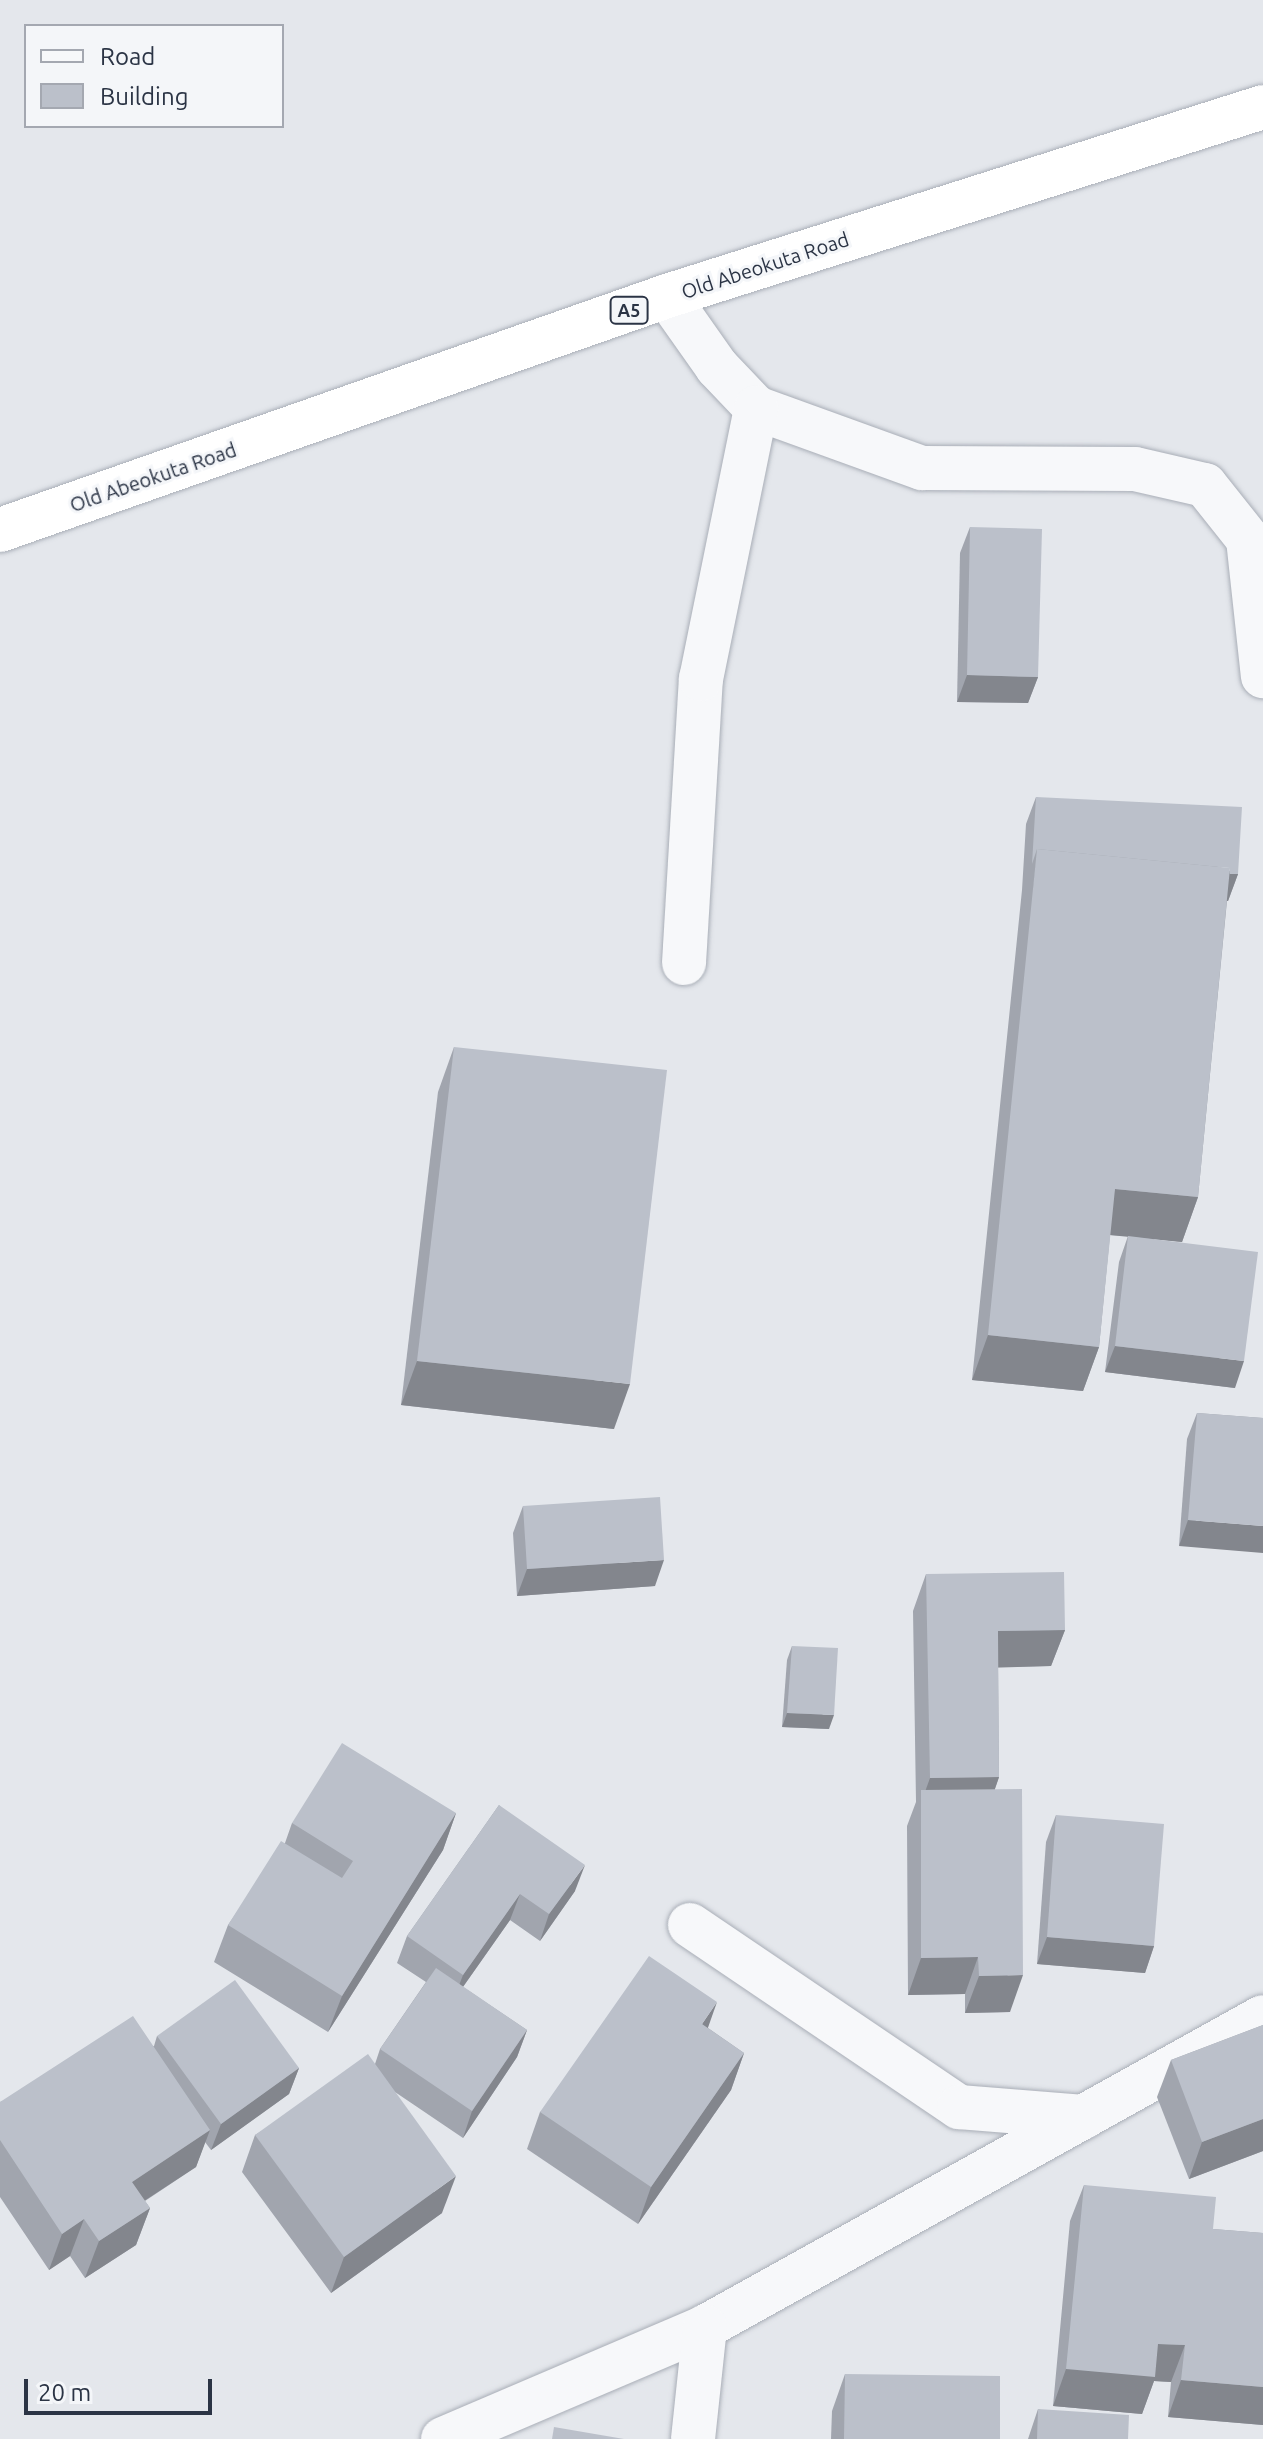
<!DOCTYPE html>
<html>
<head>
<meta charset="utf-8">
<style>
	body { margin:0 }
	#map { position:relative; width:1263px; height:2439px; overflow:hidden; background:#e4e7ec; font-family:Ubuntu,sans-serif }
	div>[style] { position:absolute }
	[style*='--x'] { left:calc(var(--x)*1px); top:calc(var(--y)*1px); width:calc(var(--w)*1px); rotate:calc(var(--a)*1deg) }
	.roads { filter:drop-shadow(0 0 2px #a9aeb7) drop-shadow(0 0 2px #a9aeb7) }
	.minor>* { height:44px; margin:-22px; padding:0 22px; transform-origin:22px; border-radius:22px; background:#f7f8fa }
	.highway>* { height:44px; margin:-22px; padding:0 22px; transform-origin:22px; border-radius:22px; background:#fff }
	.wall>* { inset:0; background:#a1a5ae }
	.shaded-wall>* { inset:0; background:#83868d }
	.building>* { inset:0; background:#bbc0ca }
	span { translate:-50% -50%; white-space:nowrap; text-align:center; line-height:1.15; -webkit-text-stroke:6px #f4f6f9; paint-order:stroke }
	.shield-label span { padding:2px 6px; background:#f4f6f9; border:2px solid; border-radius:6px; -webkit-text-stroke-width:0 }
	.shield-label { font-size:18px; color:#2b3445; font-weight:700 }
	.street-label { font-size:20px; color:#2b3445 }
	.legend { position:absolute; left:24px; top:24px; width:260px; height:104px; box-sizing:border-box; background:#f4f6f9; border:2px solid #a4a8b1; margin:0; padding:10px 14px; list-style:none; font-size:24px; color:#2b3445 }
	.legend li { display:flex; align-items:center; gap:16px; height:40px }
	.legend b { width:40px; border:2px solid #a4a8b1 }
	.scale { position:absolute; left:24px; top:2379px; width:188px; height:36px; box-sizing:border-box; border:4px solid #2b3445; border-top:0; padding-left:10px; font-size:24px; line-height:28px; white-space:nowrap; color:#2b3445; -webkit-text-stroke:6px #f4f6f9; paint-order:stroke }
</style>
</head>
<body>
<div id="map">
	<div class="roads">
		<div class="minor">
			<div style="--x:667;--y:296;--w:87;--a:54.8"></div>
			<div style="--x:717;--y:367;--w:57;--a:46.4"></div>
			<div style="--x:756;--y:408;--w:177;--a:19.9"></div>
			<div style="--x:922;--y:468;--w:213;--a:0.3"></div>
			<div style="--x:1135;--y:469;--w:72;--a:12.9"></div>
			<div style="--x:1205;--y:485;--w:69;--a:51.5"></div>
			<div style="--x:1248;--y:539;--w:138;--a:83.8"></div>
			<div style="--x:684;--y:963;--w:285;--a:-86.6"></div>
			<div style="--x:701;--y:679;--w:277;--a:-78.5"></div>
			<div style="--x:690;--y:1925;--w:325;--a:34.1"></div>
			<div style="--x:959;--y:2107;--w:125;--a:4.6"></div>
			<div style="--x:443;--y:2439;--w:285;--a:-23.1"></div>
			<div style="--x:705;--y:2327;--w:638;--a:-29.05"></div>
			<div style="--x:693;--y:2439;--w:113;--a:-83.9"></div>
		</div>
		<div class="highway">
			<div style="--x:0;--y:530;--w:707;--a:-19.33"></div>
			<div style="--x:667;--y:296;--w:625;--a:-17.59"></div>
		</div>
	</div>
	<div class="wall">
		<div style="clip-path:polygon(970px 527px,1038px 677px,1028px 703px,957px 702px,960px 553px)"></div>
		<div style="clip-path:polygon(1036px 797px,1238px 874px,1228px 901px,1227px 901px,1198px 1197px,1182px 1242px,1154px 1239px,1235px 1388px,1105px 1372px,1119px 1262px,1128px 1236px,1110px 1235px,1099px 1347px,1083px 1391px,972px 1380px,1022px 890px,1026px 824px)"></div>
		<div style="clip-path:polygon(454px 1047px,614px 1429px,401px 1405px,438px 1092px)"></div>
		<div style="clip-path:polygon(1197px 1413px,1263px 1418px,1179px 1546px,1187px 1439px)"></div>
		<div style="clip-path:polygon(523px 1506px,655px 1586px,517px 1596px,513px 1533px)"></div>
		<div style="clip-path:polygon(926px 1574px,1065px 1630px,1051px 1666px,998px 1667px,999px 1777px,995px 1789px,1010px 2012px,965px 2013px,965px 1994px,908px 1995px,907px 1826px,916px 1802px,913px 1611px)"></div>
		<div style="clip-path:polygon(792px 1646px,829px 1729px,782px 1727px,787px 1660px)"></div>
		<div style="clip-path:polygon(499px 1805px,575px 1891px,540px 1941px,510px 1920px,463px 1987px,527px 2030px,517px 2057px,463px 2138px,395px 2092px,442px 2213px,331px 2293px,242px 2172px,255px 2135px,375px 2064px,380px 2049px,426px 1982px,397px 1963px,407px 1936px)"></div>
		<div style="clip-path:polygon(456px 1813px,443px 1850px,328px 2032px,214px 1962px,228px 1925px,285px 1843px,292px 1823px)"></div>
		<div style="clip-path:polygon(1056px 1815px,1154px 1946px,1145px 1973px,1037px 1964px,1046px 1842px)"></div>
		<div style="clip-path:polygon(1263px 2025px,1263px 2151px,1189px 2179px,1157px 2097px,1171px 2060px)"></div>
		<div style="clip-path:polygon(708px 2028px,744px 2053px,731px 2090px,638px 2224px,527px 2149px,540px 2112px)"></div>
		<div style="clip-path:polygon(157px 2036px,299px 2068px,289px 2094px,211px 2150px,205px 2142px,196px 2167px,145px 2201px,150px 2208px,136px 2245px,85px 2278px,70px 2256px,49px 2270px,0 2197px,0 2102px,154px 2046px)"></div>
		<div style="clip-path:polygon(1084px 2185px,1213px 2229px,1263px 2233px,1263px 2425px,1168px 2417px,1171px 2382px,1154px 2381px,1142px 2414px,1053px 2406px,1070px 2221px)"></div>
		<div style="clip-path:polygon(845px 2374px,1000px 2439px,831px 2439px,832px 2411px)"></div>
		<div style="clip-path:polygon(1038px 2409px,1128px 2439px,1028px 2439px)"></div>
	</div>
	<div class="shaded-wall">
		<div style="clip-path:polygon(967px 675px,1038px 677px,1028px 703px,957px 702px)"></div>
		<div style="clip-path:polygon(1036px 865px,1238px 874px,1228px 901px,1033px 892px)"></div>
		<div style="clip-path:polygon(1115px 1189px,1198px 1197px,1182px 1242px,1099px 1234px)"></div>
		<div style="clip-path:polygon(988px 1335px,1099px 1347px,1083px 1391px,972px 1380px)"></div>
		<div style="clip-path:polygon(1115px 1346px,1244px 1361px,1235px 1388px,1105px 1372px)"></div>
		<div style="clip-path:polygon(417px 1361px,630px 1384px,614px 1429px,401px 1405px)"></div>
		<div style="clip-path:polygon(1188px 1520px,1263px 1526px,1263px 1553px,1179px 1546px)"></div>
		<div style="clip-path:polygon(664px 1560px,655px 1586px,517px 1596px,527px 1569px)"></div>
		<div style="clip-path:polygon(1065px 1630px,1051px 1666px,984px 1668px,998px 1631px)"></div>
		<div style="clip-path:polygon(787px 1713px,834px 1715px,829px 1729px,782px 1727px)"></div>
		<div style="clip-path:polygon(999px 1777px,986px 1814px,921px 1803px,930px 1778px)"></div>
		<div style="clip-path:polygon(456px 1813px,443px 1850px,328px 2032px,342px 1996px)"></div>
		<div style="clip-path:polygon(585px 1865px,575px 1891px,540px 1941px,549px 1914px)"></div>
		<div style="clip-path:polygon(520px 1894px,510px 1920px,453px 2001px,463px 1975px)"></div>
		<div style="clip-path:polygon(1047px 1937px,1154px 1946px,1145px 1973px,1037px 1964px)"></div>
		<div style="clip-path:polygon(978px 1957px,965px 1994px,908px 1995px,921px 1958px)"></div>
		<div style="clip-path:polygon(1023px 1975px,1010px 2012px,965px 2013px,979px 1976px)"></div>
		<div style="clip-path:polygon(717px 2002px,704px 2039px,702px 2024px)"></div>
		<div style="clip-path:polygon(527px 2030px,517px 2057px,463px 2138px,472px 2111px)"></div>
		<div style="clip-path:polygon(744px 2053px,731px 2090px,638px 2224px,651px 2187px)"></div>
		<div style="clip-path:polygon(299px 2068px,289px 2094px,211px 2150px,221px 2124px)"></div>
		<div style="clip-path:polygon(1263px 2119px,1263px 2151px,1189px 2179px,1202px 2142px)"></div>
		<div style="clip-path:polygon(210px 2130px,196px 2167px,118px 2218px,132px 2182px)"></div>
		<div style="clip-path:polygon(456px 2176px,442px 2213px,331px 2293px,344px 2257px)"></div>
		<div style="clip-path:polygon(150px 2208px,136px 2245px,85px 2278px,99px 2241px)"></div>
		<div style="clip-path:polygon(84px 2219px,70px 2256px,49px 2270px,62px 2234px)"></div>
		<div style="clip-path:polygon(1158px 2344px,1185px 2345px,1171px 2382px,1154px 2381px,1142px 2414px,1053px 2406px,1066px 2369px)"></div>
		<div style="clip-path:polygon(1181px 2380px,1263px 2387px,1263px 2425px,1168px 2417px)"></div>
	</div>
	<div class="building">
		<div style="clip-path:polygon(970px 527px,1042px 529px,1038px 677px,967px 675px)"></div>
		<div style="clip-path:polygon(1036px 797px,1242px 807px,1238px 874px,1230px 874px,1230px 868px,1037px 849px,1032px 864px)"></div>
		<div style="clip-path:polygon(1037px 849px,1230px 868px,1198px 1197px,1115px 1189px,1099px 1347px,988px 1335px)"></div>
		<div style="clip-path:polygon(454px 1047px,667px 1070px,630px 1384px,417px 1361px)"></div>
		<div style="clip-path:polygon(1128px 1236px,1258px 1252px,1244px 1361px,1115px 1346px)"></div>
		<div style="clip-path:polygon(1197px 1413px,1263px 1418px,1263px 1526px,1188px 1520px)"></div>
		<div style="clip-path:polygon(660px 1497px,664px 1560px,527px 1569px,523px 1506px)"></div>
		<div style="clip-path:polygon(1064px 1572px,1065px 1630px,998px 1631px,999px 1777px,930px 1778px,926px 1574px)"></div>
		<div style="clip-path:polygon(792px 1646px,838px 1648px,834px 1715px,787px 1713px)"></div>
		<div style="clip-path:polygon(342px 1743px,456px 1813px,342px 1996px,228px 1925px,281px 1841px,342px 1878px,353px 1861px,292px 1823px)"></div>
		<div style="clip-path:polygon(1022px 1789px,1023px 1975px,979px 1976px,978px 1957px,921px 1958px,921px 1790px)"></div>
		<div style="clip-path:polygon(499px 1805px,585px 1865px,549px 1914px,520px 1894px,463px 1975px,407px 1936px)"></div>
		<div style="clip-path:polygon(1056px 1815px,1164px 1824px,1154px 1946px,1047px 1937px)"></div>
		<div style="clip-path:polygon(649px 1956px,717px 2002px,702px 2024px,744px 2053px,651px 2187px,540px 2112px)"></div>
		<div style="clip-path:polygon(436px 1968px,527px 2030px,472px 2111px,380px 2049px)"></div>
		<div style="clip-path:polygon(235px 1980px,299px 2068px,221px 2124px,157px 2036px)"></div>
		<div style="clip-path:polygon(133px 2016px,210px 2130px,132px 2182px,150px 2208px,99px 2241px,84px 2219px,62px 2234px,0 2140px,0 2102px)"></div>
		<div style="clip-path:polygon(1263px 2025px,1263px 2119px,1202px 2142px,1171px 2060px)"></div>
		<div style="clip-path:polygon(368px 2054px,456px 2176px,344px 2257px,255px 2135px)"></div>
		<div style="clip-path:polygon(1084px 2185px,1216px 2197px,1213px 2229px,1263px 2233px,1263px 2387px,1181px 2380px,1185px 2345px,1158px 2344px,1155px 2377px,1066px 2369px)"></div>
		<div style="clip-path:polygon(845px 2374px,1000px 2376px,1000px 2439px,844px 2439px)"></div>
		<div style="clip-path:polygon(1038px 2409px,1129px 2415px,1128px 2439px,1037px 2439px)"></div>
		<div style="clip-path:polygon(554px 2427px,624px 2439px,552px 2439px)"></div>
	</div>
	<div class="shield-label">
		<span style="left:629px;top:310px">A5</span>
	</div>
	<div class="street-label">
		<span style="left:765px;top:265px;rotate:-18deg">Old Abeokuta Road</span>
		<span style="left:153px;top:477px;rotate:-19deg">Old Abeokuta Road</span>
	</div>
	<ul class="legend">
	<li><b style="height:10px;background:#f7f8fa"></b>Road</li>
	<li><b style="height:22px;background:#bbc0ca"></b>Building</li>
	</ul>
	<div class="scale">20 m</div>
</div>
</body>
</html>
